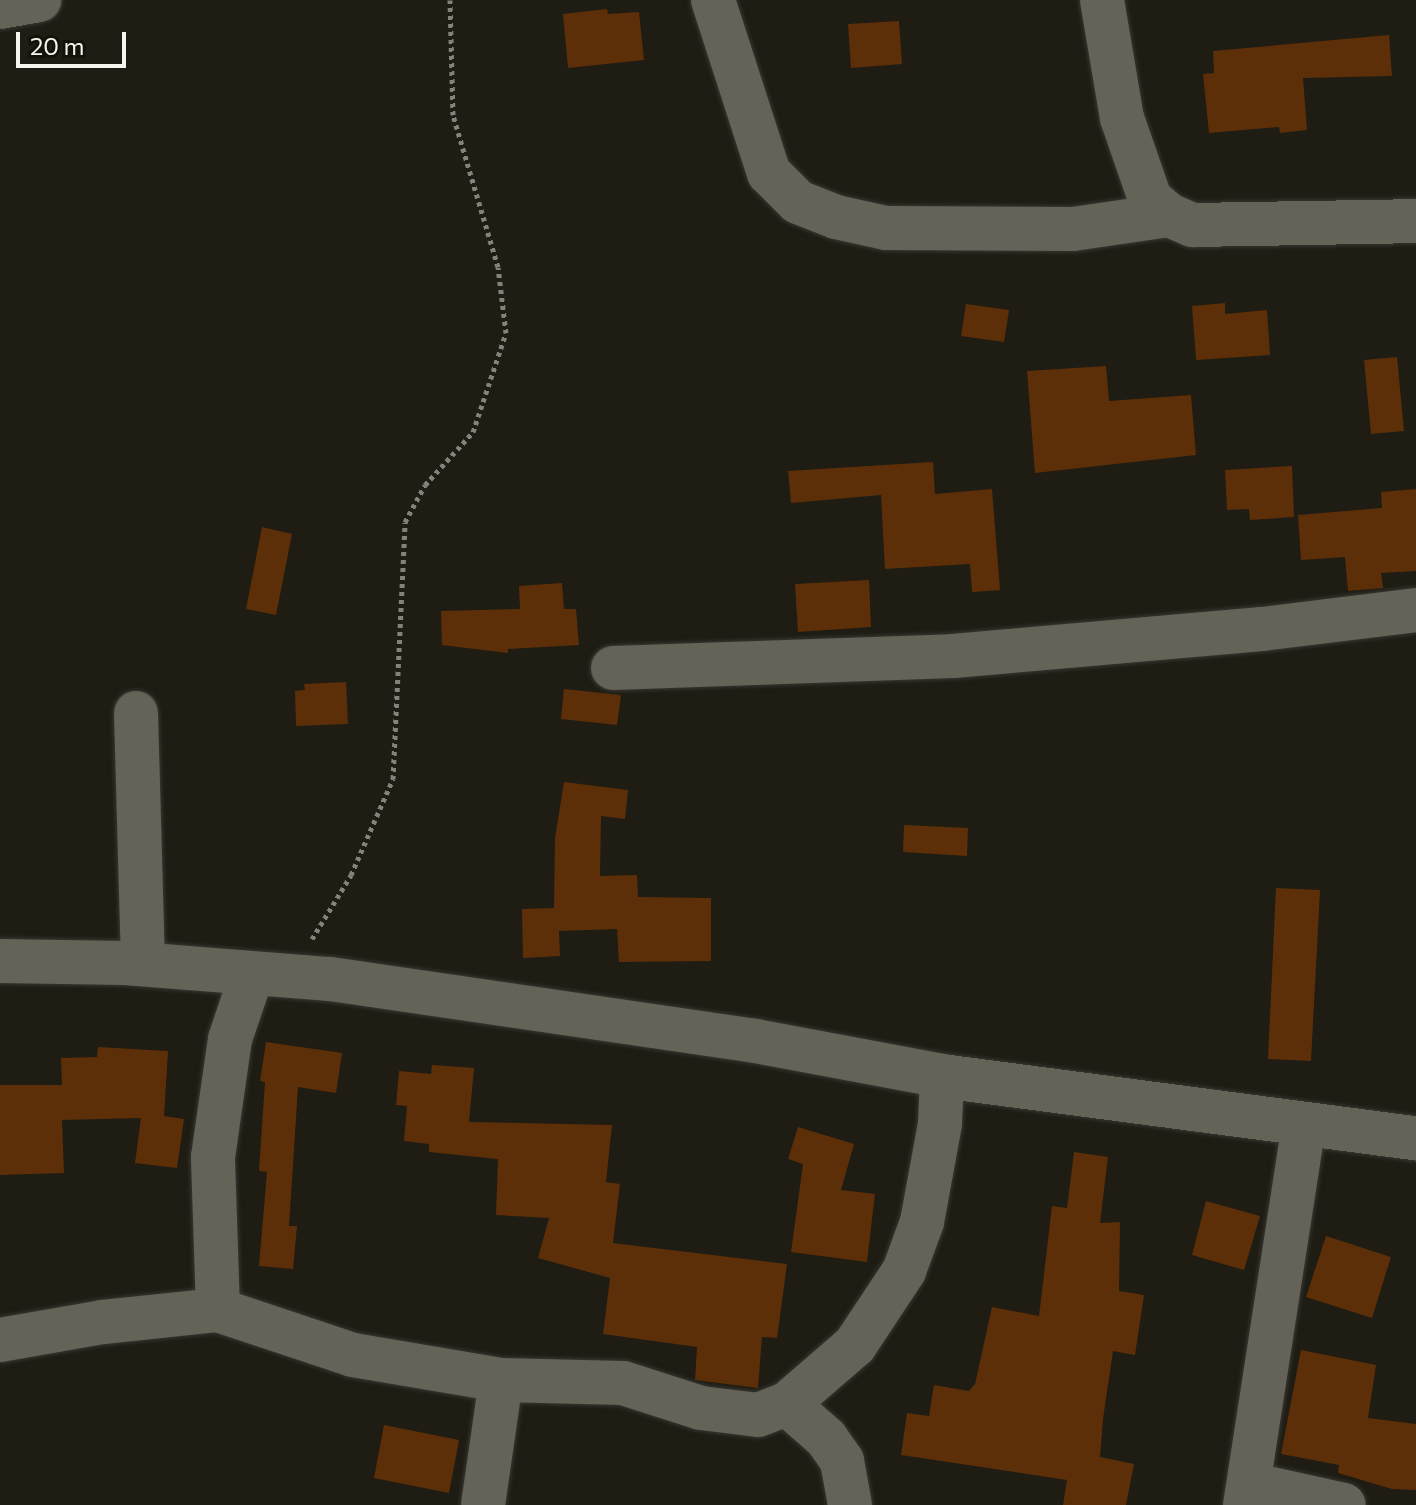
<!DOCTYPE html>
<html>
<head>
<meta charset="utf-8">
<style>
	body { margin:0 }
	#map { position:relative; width:1416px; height:1505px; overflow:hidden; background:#1e1c13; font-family:Commissioner,sans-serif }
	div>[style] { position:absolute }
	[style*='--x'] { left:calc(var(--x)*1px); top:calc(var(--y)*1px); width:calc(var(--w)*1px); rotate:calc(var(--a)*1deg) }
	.building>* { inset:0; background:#5c2f08 }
	.path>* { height:5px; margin-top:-2.5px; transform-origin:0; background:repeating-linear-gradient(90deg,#84837b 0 4px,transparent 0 8px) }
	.roads { filter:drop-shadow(0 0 2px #383631) drop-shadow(0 0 2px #383631) }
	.minor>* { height:44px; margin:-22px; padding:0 22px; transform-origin:22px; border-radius:22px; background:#656358 }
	span { translate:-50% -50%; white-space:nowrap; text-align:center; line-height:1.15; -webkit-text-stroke:7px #14130a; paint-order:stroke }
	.scale { position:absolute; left:16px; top:32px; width:110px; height:36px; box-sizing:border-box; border:4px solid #f6f5ee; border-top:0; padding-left:10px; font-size:24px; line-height:28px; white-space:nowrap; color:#f6f5ee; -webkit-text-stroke:6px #14130a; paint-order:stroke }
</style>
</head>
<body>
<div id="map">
	<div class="building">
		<div style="clip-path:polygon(607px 9px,608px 14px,639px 12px,644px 60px,568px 68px,563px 14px)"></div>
		<div style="clip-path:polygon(899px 21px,902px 64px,851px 68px,848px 24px)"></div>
		<div style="clip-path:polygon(1389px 35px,1392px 76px,1303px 78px,1307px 130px,1280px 133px,1279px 127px,1209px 133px,1203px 74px,1214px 73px,1213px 51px)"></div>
		<div style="clip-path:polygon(1225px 303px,1225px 314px,1267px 310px,1270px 355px,1196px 360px,1192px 306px)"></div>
		<div style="clip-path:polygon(966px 304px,1009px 310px,1004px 342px,961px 336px)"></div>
		<div style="clip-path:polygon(1397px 357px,1404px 431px,1371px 434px,1364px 360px)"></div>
		<div style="clip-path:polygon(1106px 366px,1109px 401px,1191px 395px,1196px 455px,1035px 473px,1027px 371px)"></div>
		<div style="clip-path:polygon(933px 462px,935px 494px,992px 489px,1000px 590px,972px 592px,970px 564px,885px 569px,881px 495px,791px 503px,788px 471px)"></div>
		<div style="clip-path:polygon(1292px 466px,1294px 517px,1250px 520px,1249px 509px,1227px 510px,1225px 470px)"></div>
		<div style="clip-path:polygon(1416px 489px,1416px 571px,1381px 573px,1383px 588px,1348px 591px,1345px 557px,1301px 560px,1298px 515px,1382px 508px,1381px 492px)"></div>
		<div style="clip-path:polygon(262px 527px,292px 534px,276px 615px,246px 609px)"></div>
		<div style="clip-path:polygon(869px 580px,871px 627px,798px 632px,795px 584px)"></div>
		<div style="clip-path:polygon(562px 583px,564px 609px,576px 609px,579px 645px,508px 649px,508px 653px,442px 645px,441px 611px,520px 609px,519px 586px)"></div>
		<div style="clip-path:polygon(346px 682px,348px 724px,296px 726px,295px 691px,305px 690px,304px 684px)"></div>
		<div style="clip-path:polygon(564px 689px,621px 695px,617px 725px,561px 719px)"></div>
		<div style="clip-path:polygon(564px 782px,628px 790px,625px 819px,601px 816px,600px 876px,637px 875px,638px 897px,711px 898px,711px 961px,619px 962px,617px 929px,559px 931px,560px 956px,523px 958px,522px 909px,554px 908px,555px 838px)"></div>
		<div style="clip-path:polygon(904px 825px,968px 828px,967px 856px,903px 852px)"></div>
		<div style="clip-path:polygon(1276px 888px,1320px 890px,1311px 1061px,1268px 1059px)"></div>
		<div style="clip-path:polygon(266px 1042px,342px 1053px,336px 1093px,298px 1087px,289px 1226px,297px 1226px,293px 1269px,259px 1266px,267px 1172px,259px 1171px,265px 1082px,260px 1081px)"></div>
		<div style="clip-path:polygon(98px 1047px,168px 1051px,164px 1116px,184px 1119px,177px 1168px,135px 1163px,141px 1118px,62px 1120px,64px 1173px,0 1175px,0 1085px,62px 1085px,61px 1058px,97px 1057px)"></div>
		<div style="clip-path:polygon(432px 1065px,474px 1068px,469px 1122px,612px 1125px,606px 1182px,620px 1184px,613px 1243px,787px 1264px,777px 1338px,762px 1337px,758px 1388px,695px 1380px,697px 1347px,603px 1334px,610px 1278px,538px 1258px,549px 1218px,496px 1215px,498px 1159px,429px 1152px,429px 1144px,404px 1141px,407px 1106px,396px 1105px,399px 1071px,431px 1074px)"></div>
		<div style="clip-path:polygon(798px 1127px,854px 1144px,841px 1190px,875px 1194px,867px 1262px,791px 1252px,803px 1164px,788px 1159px)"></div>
		<div style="clip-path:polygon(1074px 1152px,1108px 1157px,1100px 1223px,1120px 1222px,1119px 1291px,1144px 1295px,1135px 1355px,1113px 1351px,1103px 1419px,1100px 1457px,1134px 1464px,1126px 1505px,1063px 1505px,1067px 1480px,901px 1455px,907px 1413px,929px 1416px,934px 1385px,969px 1391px,975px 1384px,992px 1307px,1039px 1316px,1052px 1206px,1067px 1208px)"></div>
		<div style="clip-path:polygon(1206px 1201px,1260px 1216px,1244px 1270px,1192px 1255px)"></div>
		<div style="clip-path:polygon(1326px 1236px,1391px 1257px,1372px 1318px,1306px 1297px)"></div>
		<div style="clip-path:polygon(1301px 1350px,1376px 1365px,1368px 1418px,1416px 1424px,1416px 1490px,1392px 1489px,1338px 1473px,1339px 1465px,1281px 1454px)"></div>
		<div style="clip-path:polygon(384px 1425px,459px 1440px,449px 1493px,374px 1478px)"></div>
	</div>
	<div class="path">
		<div style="--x:312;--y:939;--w:75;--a:-58.6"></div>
		<div style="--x:351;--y:875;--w:105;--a:-66.4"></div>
		<div style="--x:393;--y:779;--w:257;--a:-87.3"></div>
		<div style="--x:405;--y:522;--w:42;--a:-61.6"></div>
		<div style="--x:425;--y:485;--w:72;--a:-47.8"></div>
		<div style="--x:473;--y:432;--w:104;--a:-71.6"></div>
		<div style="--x:506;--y:333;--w:66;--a:-96.9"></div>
		<div style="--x:498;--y:267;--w:159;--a:-106.5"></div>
		<div style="--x:453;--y:115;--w:115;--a:-91.5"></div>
	</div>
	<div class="roads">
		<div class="minor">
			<div style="--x:713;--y:0;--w:182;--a:72.1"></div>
			<div style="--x:769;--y:173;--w:41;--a:45"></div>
			<div style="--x:798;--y:202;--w:41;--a:21.5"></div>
			<div style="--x:836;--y:217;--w:51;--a:12.4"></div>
			<div style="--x:886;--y:228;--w:187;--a:0.3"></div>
			<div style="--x:1073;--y:229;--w:97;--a:-8.3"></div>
			<div style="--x:1102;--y:0;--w:120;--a:80.4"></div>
			<div style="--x:1122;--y:118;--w:86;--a:70.9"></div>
			<div style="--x:1150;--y:199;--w:25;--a:40"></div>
			<div style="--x:1169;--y:215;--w:26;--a:23"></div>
			<div style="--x:1193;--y:225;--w:223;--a:-1"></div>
			<div style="--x:0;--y:7;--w:40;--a:-10"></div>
			<div style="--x:613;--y:668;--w:340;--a:-2"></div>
			<div style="--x:953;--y:656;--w:310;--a:-5"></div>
			<div style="--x:1262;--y:629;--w:155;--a:-7"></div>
			<div style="--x:136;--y:713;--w:251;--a:88.4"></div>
			<div style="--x:0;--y:961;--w:125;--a:0.9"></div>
			<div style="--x:125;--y:963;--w:206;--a:4.5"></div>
			<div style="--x:330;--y:979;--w:429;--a:8.3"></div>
			<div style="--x:755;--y:1041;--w:190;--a:10.6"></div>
			<div style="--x:942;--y:1076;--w:478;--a:7.5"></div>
			<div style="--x:218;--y:1310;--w:153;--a:-91.9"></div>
			<div style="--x:213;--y:1157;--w:119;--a:-81.8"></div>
			<div style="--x:230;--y:1039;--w:69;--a:-71.3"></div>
			<div style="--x:0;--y:1340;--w:105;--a:-9.9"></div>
			<div style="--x:103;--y:1322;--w:116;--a:-6"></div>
			<div style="--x:218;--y:1310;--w:142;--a:18.4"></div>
			<div style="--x:353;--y:1355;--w:150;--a:9.6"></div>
			<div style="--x:501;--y:1380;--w:122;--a:1.4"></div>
			<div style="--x:623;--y:1383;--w:82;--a:17.8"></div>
			<div style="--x:701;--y:1408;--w:57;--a:7"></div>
			<div style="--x:758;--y:1415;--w:31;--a:-21"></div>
			<div style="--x:787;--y:1404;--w:90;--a:-40.9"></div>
			<div style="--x:855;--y:1345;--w:89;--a:-56.5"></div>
			<div style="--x:904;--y:1271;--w:52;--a:-69.8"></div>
			<div style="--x:922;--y:1222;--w:100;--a:-79.6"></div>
			<div style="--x:940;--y:1124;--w:48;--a:-87.6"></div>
			<div style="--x:787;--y:1404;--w:52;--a:41.1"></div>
			<div style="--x:826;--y:1438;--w:28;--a:55"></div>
			<div style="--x:842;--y:1461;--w:45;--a:79.7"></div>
			<div style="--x:1249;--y:1484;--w:97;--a:12.5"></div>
			<div style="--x:483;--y:1505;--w:126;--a:-81.8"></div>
			<div style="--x:1245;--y:1505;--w:385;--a:-81.2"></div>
		</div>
	</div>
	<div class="scale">20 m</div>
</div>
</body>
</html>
